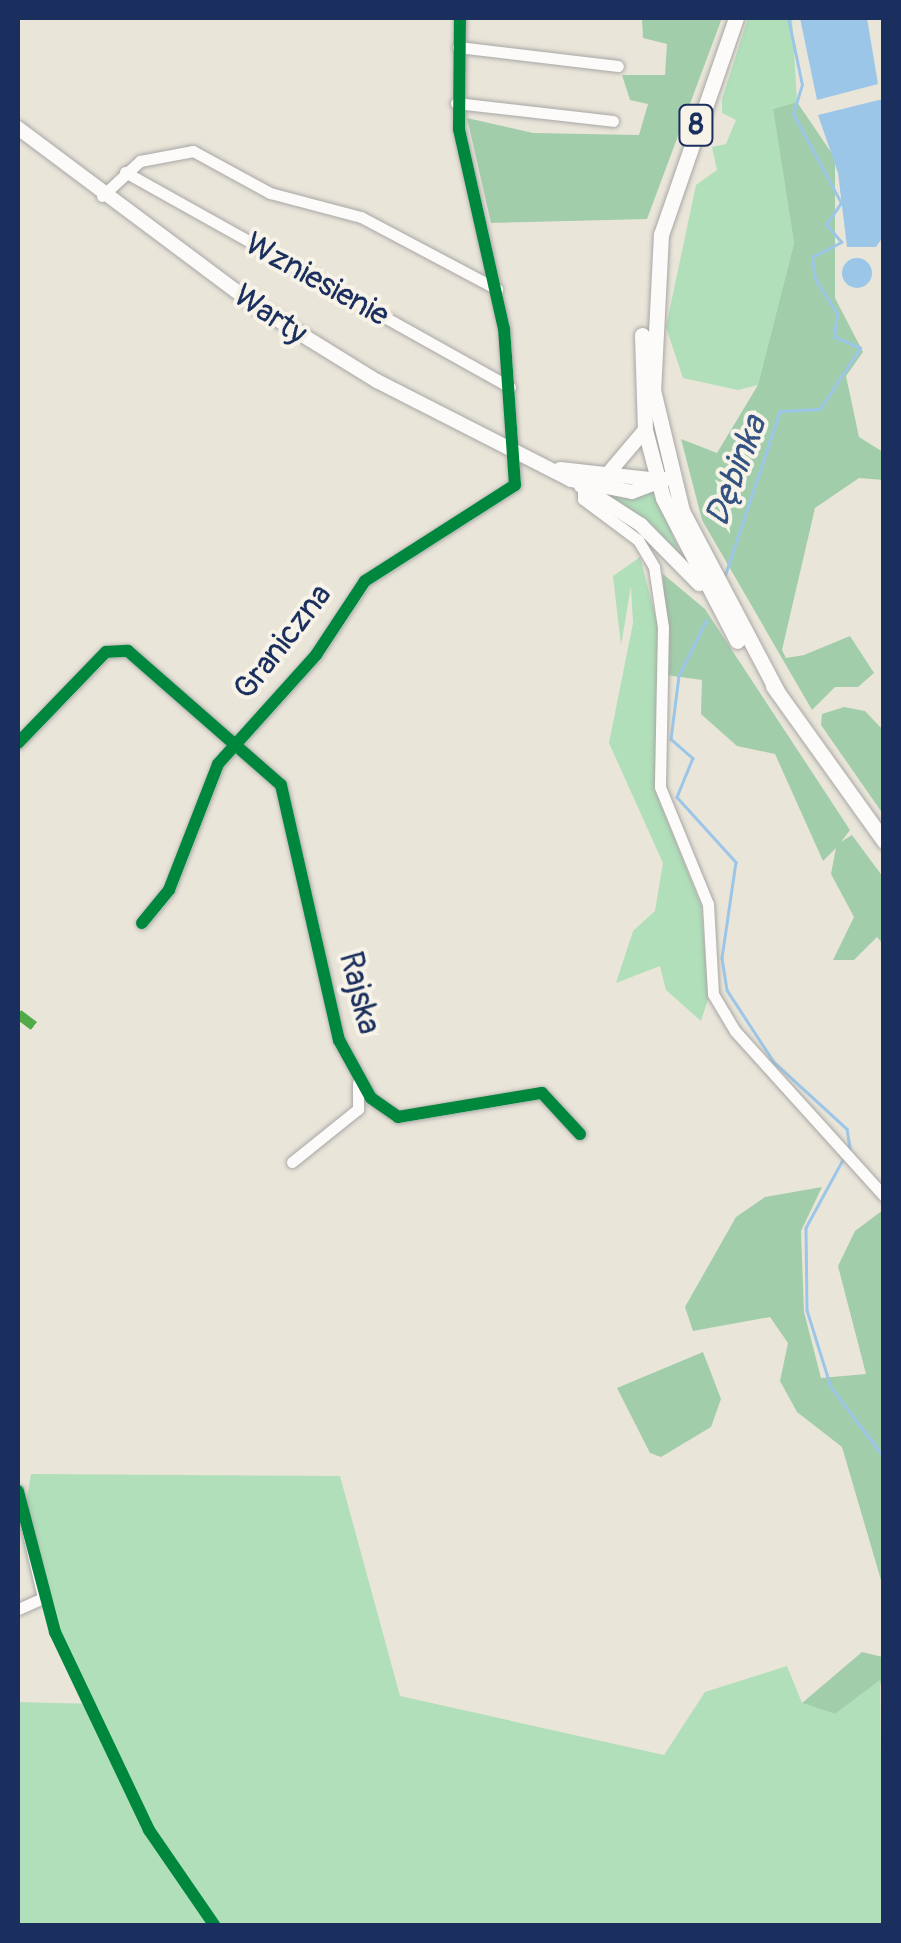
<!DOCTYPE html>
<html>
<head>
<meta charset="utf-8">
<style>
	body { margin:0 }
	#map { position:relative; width:901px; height:1943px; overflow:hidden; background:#eae5d9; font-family:Pangolin,sans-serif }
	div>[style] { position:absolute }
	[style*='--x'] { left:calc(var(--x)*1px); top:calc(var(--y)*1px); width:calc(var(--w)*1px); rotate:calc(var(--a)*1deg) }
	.green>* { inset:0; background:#b0dfb9 }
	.forest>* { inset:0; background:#a2cdab }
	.water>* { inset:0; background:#9cc6e8 }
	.round { border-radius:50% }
	.stream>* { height:2.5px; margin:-1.25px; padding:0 1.25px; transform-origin:1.25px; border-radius:1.25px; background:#9cc6e8 }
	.roads { filter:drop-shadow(0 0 2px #a7a7a6) drop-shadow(0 0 2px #a7a7a6) }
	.minor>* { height:11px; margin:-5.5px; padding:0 5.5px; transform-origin:5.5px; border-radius:5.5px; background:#fcfbf9 }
	.major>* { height:14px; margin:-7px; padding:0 7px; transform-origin:7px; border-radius:7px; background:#fcfbf9 }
	.highway>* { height:15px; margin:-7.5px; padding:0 7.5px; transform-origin:7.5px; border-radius:7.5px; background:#fcfbf9 }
	.quiet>* { height:10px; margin-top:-5px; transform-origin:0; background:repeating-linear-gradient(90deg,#52ab49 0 20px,transparent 0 30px) }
	.cycleway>* { height:12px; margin:-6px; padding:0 6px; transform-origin:6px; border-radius:6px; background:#00873e }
	span { translate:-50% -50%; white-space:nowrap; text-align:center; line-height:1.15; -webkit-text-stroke:8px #f7f3e8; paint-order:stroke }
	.shield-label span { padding:2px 8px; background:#f7f3e8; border:2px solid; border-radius:8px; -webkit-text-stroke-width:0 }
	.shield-label { font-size:30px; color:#1b2f5e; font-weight:700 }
	.street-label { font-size:32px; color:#1b2f5e }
	.water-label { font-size:35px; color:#335282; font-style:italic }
	.frame { position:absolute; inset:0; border:20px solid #1b2f5e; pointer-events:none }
</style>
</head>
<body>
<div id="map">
	<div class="green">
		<div style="clip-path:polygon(748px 18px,792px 18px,797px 102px,773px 109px,794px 243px,758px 385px,738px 390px,683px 378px,666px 327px,696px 185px,717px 170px,712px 147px,726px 144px,736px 120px,722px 113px,722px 99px)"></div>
		<div style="clip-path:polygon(586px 485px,655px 490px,686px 568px)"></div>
		<div style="clip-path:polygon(640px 557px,658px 626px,655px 790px,701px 905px,709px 996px,701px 1021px,666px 990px,660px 966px,616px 983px,633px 931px,655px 911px,663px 863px,609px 743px,633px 623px,631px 586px,621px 645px,613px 576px)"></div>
		<div style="clip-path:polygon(31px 1474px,340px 1476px,400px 1696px,664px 1755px,705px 1692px,787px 1666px,802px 1703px,835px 1714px,880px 1679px,883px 1925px,18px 1926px,18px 1702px,95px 1704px,45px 1600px,26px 1504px)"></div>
	</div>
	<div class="forest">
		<div style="clip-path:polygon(722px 18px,647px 219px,491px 223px,467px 118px,533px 133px,639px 135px,648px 104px,630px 100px,622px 75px,665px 75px,667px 44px,643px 38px,642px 19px)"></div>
		<div style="clip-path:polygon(797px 102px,835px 158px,835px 298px,863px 352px,846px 376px,859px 437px,883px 452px,884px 480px,859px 478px,815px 508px,782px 650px,786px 658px,804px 655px,850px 636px,874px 673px,858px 687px,835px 687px,812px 710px,702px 520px,681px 439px,717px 453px,758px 385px,794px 243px,773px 109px)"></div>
		<div style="clip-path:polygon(663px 574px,705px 609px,850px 830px,841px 842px,852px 835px,883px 877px,883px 944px,877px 937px,854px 960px,833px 960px,854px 917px,831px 874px,836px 848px,823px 861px,775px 754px,737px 746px,701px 714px,702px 680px,666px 675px)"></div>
		<div style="clip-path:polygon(844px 707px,865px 711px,883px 730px,883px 814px,821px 725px,822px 714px)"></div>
		<div style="clip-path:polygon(822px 1187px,801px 1231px,804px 1312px,821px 1378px,866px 1374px,838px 1266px,855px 1231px,883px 1210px,883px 1587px,842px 1447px,797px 1412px,780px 1381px,788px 1343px,770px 1317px,693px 1331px,685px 1307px,736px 1217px,765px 1197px)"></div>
		<div style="clip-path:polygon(703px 1352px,721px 1399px,711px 1427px,661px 1457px,650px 1453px,617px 1388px)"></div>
		<div style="clip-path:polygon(862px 1652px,883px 1657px,883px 1700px,880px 1680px,835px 1714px,802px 1703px)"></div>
	</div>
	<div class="water">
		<div style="clip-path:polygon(800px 18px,867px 18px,878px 84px,817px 100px)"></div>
		<div style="clip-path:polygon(883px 99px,883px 237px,876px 247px,847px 247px,838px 173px,818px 115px)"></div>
		<div class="round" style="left:842px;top:258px;width:30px;height:30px"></div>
	</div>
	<div class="stream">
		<div style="--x:725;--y:575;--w:173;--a:-71.5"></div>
		<div style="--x:780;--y:411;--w:40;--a:-2.9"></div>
		<div style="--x:820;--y:409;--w:73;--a:-56.7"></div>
		<div style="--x:860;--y:348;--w:28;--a:-157"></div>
		<div style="--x:834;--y:337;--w:23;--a:-83"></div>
		<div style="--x:837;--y:314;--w:41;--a:-122.2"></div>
		<div style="--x:815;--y:279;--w:22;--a:-98"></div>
		<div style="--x:812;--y:257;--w:33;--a:-27"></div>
		<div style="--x:841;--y:242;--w:23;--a:-131"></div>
		<div style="--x:826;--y:225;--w:27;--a:-56"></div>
		<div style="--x:841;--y:203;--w:101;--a:-118.3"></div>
		<div style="--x:793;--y:114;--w:30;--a:-73"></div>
		<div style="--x:802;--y:85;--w:68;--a:-101.8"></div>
		<div style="--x:707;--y:620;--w:63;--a:116.6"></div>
		<div style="--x:679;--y:676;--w:64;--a:97.2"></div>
		<div style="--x:671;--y:739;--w:29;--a:41"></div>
		<div style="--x:693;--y:758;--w:42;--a:112.3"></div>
		<div style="--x:677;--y:797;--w:88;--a:47.8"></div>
		<div style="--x:736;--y:862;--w:97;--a:98.3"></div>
		<div style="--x:722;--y:958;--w:32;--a:81"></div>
		<div style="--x:727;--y:990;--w:86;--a:56.9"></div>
		<div style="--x:774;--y:1062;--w:99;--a:42.5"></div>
		<div style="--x:847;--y:1129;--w:20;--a:81"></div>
		<div style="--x:843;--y:1160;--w:77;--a:118.6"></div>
		<div style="--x:806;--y:1228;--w:82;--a:89.3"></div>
		<div style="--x:807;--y:1310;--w:81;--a:72.7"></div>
		<div style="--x:831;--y:1387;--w:88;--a:52.9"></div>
	</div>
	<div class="roads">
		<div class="minor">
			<div style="--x:458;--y:47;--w:161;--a:6.8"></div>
			<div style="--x:456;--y:103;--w:158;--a:6.5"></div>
			<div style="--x:125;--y:172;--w:441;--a:29.2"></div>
			<div style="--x:102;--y:196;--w:52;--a:-42.6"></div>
			<div style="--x:140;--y:161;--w:54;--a:-10.7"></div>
			<div style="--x:193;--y:151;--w:88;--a:28.6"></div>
			<div style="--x:270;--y:193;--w:94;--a:14.8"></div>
			<div style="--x:361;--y:217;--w:154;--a:27.9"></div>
			<div style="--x:583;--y:487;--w:12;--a:90"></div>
			<div style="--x:583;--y:499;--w:69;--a:36.7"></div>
			<div style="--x:638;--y:540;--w:31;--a:59"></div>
			<div style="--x:654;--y:567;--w:61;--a:81.5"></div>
			<div style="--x:663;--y:627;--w:160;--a:91.1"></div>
			<div style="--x:660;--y:787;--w:126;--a:67.7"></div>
			<div style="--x:708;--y:904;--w:90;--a:86.8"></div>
			<div style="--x:713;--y:994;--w:43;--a:59.3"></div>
			<div style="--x:735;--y:1031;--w:222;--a:47.9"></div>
			<div style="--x:18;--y:743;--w:127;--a:-46"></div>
			<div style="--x:106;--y:652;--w:22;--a:-3"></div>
			<div style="--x:128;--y:651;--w:203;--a:41.2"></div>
			<div style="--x:281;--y:785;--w:262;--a:77.2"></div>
			<div style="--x:339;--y:1040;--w:66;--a:61.1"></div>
			<div style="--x:371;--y:1098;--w:33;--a:35"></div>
			<div style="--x:398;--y:1117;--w:146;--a:-9.5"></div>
			<div style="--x:542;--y:1093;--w:56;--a:47.2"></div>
			<div style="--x:142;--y:923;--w:43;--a:-50.7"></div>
			<div style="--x:169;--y:890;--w:135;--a:-68.7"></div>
			<div style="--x:218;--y:764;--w:147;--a:-48"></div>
			<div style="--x:316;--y:655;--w:89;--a:-56.5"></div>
			<div style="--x:365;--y:581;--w:178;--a:-32.6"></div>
			<div style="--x:515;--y:485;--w:156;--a:-94"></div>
			<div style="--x:504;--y:329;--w:205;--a:-102.7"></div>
			<div style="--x:459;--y:129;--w:111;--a:-89.5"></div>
			<div style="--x:292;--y:1162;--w:85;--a:-38.8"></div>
			<div style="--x:358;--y:1109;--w:26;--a:-90"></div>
			<div style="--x:18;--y:1491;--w:110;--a:76.8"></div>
			<div style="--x:43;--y:1598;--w:27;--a:156"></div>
		</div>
		<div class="major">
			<div style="--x:18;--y:128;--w:299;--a:36.8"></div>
			<div style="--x:257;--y:307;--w:141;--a:31.7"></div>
			<div style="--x:377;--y:381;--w:218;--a:27"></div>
			<div style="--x:571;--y:480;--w:62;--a:11.1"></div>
			<div style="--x:632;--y:492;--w:42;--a:-21"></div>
			<div style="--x:560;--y:469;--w:99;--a:6.4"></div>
			<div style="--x:611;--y:470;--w:52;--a:-49.6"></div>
			<div style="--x:581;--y:486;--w:72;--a:33"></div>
			<div style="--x:641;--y:525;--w:83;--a:45.5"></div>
		</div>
		<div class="highway">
			<div style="--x:736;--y:18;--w:229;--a:109.1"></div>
			<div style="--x:661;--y:234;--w:156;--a:92.9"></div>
			<div style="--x:653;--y:390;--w:124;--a:76.5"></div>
			<div style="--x:682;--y:511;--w:204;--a:62.2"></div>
			<div style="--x:642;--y:335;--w:95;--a:88.2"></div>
			<div style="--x:645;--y:430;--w:70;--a:75.2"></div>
			<div style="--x:663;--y:498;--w:161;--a:62.6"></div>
			<div style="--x:773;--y:686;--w:191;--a:54.4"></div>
		</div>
	</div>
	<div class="quiet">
		<div style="--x:18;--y:1014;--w:20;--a:37"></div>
	</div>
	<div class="cycleway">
		<div style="--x:18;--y:743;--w:127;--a:-46"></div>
		<div style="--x:106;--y:652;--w:22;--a:-3"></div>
		<div style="--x:128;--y:651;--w:203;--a:41.2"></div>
		<div style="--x:281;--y:785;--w:262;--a:77.2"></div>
		<div style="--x:339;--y:1040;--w:66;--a:61.1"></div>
		<div style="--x:371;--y:1098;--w:33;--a:35"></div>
		<div style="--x:398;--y:1117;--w:146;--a:-9.5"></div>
		<div style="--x:542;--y:1093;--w:56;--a:47.2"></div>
		<div style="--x:142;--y:923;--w:43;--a:-50.7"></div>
		<div style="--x:169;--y:890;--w:135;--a:-68.7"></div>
		<div style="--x:218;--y:764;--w:147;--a:-48"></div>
		<div style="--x:316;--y:655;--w:89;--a:-56.5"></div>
		<div style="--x:365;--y:581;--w:178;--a:-32.6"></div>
		<div style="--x:515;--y:485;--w:156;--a:-94"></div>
		<div style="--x:504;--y:329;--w:205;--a:-102.7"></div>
		<div style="--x:459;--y:129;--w:111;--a:-89.5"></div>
		<div style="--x:18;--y:1491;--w:146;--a:75.3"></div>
		<div style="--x:55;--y:1632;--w:219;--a:64.6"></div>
		<div style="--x:149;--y:1830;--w:116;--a:55.5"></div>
	</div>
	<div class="shield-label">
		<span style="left:696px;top:125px">8</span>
	</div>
	<div class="street-label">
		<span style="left:317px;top:280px;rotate:29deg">Wzniesienie</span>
		<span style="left:270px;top:315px;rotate:34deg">Warty</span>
		<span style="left:283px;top:642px;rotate:-52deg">Graniczna</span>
		<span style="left:359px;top:993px;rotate:76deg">Rajska</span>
	</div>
	<div class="water-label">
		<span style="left:736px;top:471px;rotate:-69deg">Dębinka</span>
	</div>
	<div class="frame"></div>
</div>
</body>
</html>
